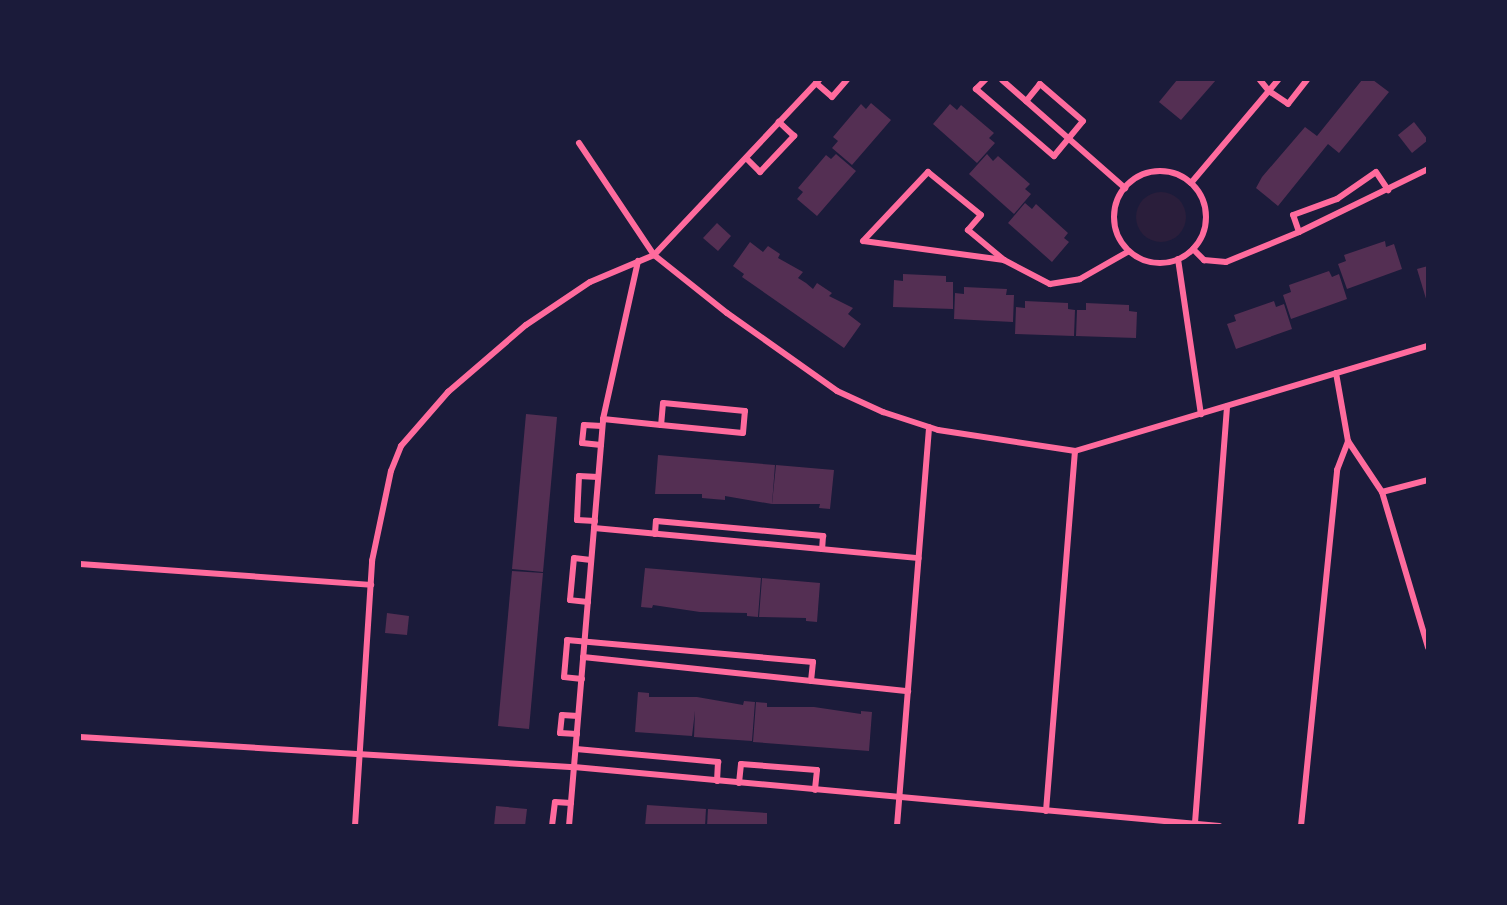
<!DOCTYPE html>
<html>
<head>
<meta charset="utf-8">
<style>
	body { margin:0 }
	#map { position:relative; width:1507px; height:905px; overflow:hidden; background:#1b1b3a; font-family:"Source Sans 3",sans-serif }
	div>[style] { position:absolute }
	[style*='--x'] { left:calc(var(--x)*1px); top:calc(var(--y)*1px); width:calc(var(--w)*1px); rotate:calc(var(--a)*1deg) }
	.green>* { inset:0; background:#2a1e3b }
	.round { border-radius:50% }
	.building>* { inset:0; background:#542f53 }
	.minor>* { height:6px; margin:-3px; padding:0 3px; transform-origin:3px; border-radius:3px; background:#ff6b9d }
	.minor>.ring { margin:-3px; padding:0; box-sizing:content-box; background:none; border:6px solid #ff6b9d; border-radius:50% }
	span { translate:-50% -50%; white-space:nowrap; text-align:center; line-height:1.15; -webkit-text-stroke:4.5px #1b1b3a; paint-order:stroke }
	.frame { position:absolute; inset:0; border:81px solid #1b1b3a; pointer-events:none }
</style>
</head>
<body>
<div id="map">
	<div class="green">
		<div class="round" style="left:1136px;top:192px;width:50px;height:50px"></div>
	</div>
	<div class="building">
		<div style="clip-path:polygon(1177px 80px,1216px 80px,1181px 120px,1159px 102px)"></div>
		<div style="clip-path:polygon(1362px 80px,1373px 80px,1389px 92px,1339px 153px,1328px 144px,1278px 206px,1256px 188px,1262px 177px,1305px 127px,1317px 136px)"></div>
		<div style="clip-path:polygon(871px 103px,891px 120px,852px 165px,832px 148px,838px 141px,833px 137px,861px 104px,866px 109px)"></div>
		<div style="clip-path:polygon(950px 104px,957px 110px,961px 105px,994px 133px,989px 138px,995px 143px,977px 163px,933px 124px)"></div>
		<div style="clip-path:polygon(1414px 122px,1428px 140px,1412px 153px,1398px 135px)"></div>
		<div style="clip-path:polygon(836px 154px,856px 171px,817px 216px,797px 199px,803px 192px,798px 188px,826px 155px,831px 159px)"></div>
		<div style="clip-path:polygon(987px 154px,993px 161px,998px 156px,1030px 184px,1025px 189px,1031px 194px,1014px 214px,969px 174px)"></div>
		<div style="clip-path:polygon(1025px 203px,1032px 209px,1036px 204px,1068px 233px,1064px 238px,1069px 242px,1052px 262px,1008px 223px)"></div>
		<div style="clip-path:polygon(717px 223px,731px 236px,718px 251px,703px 238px)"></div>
		<div style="clip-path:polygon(1385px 241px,1386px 247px,1394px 244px,1402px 269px,1347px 289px,1338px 264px,1346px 261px,1344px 255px)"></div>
		<div style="clip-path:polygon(750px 242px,763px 252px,768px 246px,780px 254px,778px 258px,803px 272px,798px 278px,806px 283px,813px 289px,817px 283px,832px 293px,829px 296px,853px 308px,848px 314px,861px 324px,844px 348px,742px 277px,744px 274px,733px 266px)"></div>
		<div style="clip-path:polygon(1428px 266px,1428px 302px,1427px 302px,1417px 269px)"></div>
		<div style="clip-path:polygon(1329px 271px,1332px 277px,1339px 274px,1347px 299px,1291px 319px,1283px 295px,1291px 292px,1289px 285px)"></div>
		<div style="clip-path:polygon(903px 274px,946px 276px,946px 282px,953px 282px,953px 309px,893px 307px,894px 280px,903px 281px)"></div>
		<div style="clip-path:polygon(964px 287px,1007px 289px,1006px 295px,1014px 295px,1013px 322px,954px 319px,955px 293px,964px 294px)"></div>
		<div style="clip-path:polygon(1025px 301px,1068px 303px,1068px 309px,1075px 310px,1074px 336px,1015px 334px,1016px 307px,1025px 308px)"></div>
		<div style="clip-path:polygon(1274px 301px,1276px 307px,1284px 304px,1292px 329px,1236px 349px,1227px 324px,1236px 321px,1234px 315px)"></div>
		<div style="clip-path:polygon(1086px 303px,1129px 305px,1129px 311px,1137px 312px,1136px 338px,1076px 336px,1077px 310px,1086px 310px)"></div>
		<div style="clip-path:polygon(526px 414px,557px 417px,543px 572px,512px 569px)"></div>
		<div style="clip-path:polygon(658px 455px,775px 465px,772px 504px,725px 496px,725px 500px,702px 498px,702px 494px,655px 494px)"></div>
		<div style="clip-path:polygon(776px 465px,834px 470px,830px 509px,819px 508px,820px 504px,772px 504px)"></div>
		<div style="clip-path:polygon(645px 568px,761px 578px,758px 617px,747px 616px,747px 613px,700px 612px,653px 605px,652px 608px,641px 607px)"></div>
		<div style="clip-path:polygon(512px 571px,543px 573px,529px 729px,498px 726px)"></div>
		<div style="clip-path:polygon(762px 578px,820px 583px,817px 622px,806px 621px,806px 618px,759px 617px)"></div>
		<div style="clip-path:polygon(387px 613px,409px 616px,407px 635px,385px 633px)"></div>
		<div style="clip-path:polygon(638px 692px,649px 693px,649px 697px,697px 697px,743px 705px,744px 701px,755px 702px,752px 741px,694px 737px,695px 711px,692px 736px,635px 732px)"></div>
		<div style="clip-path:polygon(756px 702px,767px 703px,767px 707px,814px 707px,861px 714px,861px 711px,872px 712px,869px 751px,753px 742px)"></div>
		<div style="clip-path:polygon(647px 805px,706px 809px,705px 826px,645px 826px)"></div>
		<div style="clip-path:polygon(496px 806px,527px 809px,525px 826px,494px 826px)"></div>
		<div style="clip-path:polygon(708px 809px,767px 813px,767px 826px,707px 826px)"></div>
	</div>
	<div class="minor">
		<div style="--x:985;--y:80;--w:13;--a:135"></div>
		<div style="--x:976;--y:89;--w:103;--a:40.7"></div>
		<div style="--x:1054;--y:156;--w:45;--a:-50.4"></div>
		<div style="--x:1083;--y:121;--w:57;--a:-139.3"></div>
		<div style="--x:1040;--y:84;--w:22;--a:129"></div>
		<div style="--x:1002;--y:80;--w:164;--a:41.3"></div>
		<div style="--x:1260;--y:80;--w:14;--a:51"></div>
		<div style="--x:1269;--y:91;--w:23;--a:34"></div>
		<div style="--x:1288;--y:104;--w:31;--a:-52"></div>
		<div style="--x:816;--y:83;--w:21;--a:41"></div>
		<div style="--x:832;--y:97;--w:23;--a:-49"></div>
		<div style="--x:579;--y:143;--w:135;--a:56.2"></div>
		<div style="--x:654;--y:255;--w:93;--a:38.5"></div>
		<div style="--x:727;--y:313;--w:135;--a:35.3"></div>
		<div style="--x:837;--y:391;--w:51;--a:24.5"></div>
		<div style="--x:883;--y:412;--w:58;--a:18.1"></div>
		<div style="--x:938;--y:430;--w:139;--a:8.7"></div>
		<div style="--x:1075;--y:451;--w:368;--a:-16.6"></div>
		<div style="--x:746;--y:158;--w:20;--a:45"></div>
		<div style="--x:760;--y:172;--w:50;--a:-46.6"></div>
		<div style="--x:794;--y:136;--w:21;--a:-137"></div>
		<div class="ring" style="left:1114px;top:171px;width:86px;height:86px"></div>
		<div style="--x:1191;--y:183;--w:135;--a:-49.8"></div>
		<div style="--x:1299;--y:232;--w:18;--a:-109"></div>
		<div style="--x:1293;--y:215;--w:47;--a:-20"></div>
		<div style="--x:1337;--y:199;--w:47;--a:-34.7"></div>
		<div style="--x:1376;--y:172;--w:22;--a:56"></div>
		<div style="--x:1193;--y:249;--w:16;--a:45"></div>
		<div style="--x:1204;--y:260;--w:22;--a:5"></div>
		<div style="--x:1226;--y:262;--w:79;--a:-22.3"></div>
		<div style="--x:1299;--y:232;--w:144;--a:-26"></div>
		<div style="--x:1178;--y:259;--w:157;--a:81.6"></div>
		<div style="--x:1004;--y:260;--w:142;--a:-172.3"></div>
		<div style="--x:863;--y:241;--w:95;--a:-46.7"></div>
		<div style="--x:928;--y:172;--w:68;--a:39.1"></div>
		<div style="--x:981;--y:215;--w:20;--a:131"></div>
		<div style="--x:968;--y:230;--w:47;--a:39.8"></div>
		<div style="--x:1004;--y:260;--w:52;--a:27.6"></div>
		<div style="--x:1050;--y:284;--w:30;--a:-9"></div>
		<div style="--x:1080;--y:279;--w:56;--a:-29.7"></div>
		<div style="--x:1336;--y:373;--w:69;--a:80"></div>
		<div style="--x:1348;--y:441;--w:61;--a:56.3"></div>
		<div style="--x:1382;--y:492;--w:162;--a:73.5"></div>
		<div style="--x:603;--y:419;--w:58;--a:5.9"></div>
		<div style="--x:661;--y:425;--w:82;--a:5.6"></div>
		<div style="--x:743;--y:433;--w:22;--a:-85"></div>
		<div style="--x:745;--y:411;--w:82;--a:-174.4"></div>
		<div style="--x:663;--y:403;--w:22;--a:95"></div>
		<div style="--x:601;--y:445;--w:19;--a:-174"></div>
		<div style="--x:582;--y:443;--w:18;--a:-84"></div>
		<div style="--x:584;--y:425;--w:18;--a:3"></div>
		<div style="--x:1382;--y:492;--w:48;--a:-14.6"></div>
		<div style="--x:595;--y:521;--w:18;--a:-177"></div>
		<div style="--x:577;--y:520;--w:44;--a:-87.4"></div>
		<div style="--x:579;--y:476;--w:19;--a:3"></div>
		<div style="--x:594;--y:528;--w:326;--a:5.3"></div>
		<div style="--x:655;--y:534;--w:13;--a:-86"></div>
		<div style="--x:656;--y:521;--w:168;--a:5.1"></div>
		<div style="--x:823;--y:536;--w:13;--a:94"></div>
		<div style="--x:80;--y:564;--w:292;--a:4.1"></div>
		<div style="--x:588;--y:602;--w:18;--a:-174"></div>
		<div style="--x:570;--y:600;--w:42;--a:-84.6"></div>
		<div style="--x:574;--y:558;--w:17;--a:7"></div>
		<div style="--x:583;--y:657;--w:327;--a:6"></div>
		<div style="--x:582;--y:679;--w:18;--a:-174"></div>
		<div style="--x:564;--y:677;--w:37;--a:-85"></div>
		<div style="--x:567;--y:640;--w:247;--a:5.1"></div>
		<div style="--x:813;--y:662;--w:19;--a:96"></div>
		<div style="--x:577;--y:734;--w:17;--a:-177"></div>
		<div style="--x:560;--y:733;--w:18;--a:-84"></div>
		<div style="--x:562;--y:715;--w:16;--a:4"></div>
		<div style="--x:80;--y:737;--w:495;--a:3.5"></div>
		<div style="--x:574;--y:767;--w:648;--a:5.23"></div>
		<div style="--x:576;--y:749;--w:143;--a:5.2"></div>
		<div style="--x:718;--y:762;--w:19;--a:93"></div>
		<div style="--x:739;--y:783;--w:19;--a:-84"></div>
		<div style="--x:741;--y:764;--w:76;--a:4.5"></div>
		<div style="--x:817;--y:770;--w:20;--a:96"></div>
		<div style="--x:1046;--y:811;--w:361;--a:-85.4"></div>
		<div style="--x:1195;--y:823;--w:418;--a:-85.6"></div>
		<div style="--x:355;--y:826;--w:266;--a:-86.3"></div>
		<div style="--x:372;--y:561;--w:92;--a:-78.1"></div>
		<div style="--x:391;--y:471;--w:27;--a:-68"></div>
		<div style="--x:401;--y:446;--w:72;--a:-49"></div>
		<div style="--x:448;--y:392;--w:103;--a:-40.7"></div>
		<div style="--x:526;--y:325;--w:77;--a:-33.9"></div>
		<div style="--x:590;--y:282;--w:69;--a:-22.9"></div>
		<div style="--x:654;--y:255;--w:241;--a:-46.7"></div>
		<div style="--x:552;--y:826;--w:24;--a:-83"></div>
		<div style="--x:555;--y:802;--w:16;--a:4"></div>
		<div style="--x:569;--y:826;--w:408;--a:-85.2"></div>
		<div style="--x:603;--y:419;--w:162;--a:-77.5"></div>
		<div style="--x:897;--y:826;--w:400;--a:-85.4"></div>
		<div style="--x:1301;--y:826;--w:358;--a:-84.2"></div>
		<div style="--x:1337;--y:470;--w:31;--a:-69"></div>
	</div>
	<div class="frame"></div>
</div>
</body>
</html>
